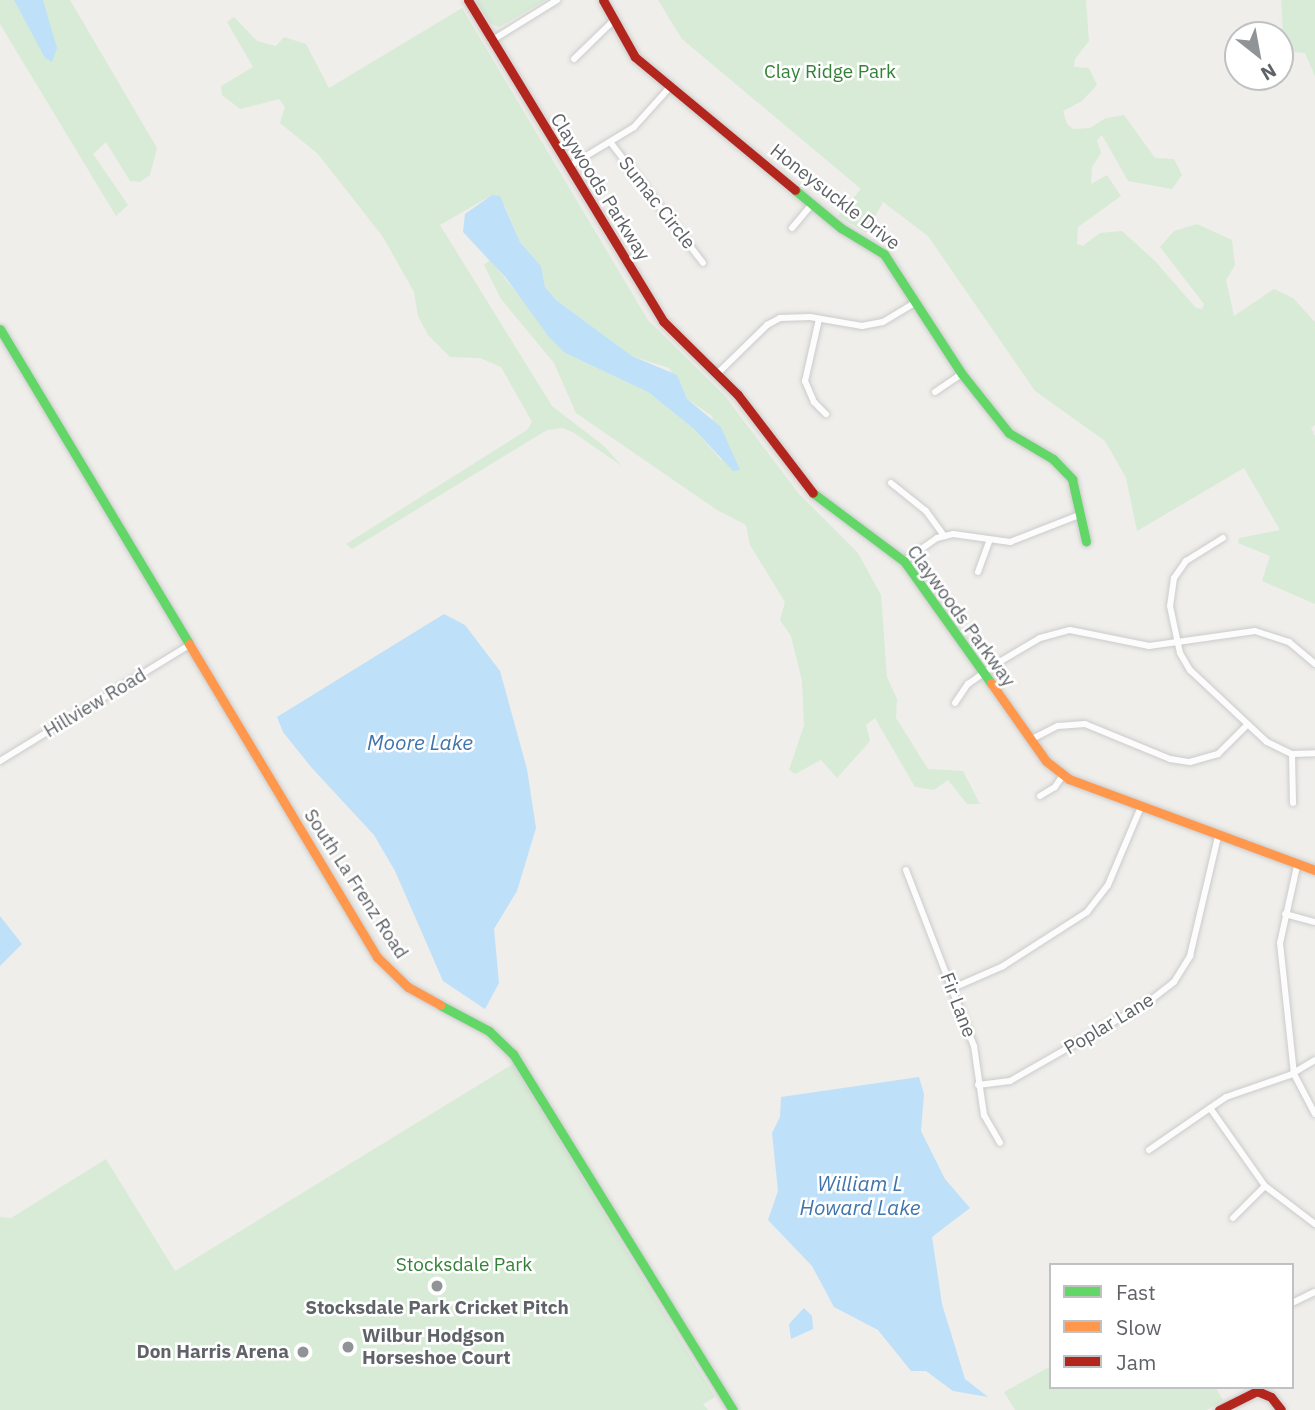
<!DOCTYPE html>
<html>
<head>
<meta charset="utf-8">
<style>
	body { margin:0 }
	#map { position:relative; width:1315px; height:1410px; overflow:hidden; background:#efeeea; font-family:"IBM Plex Sans",sans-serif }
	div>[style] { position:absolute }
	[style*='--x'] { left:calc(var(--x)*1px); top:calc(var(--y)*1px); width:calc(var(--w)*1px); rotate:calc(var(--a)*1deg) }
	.green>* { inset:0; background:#d8ebd6 }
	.water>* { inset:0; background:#bfe0f9 }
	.roads { filter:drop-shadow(0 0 2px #cbcccc) drop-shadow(0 0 2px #cbcccc) }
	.street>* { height:6px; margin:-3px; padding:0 3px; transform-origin:3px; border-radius:3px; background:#fdfcfc }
	.fast>* { height:9px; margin:-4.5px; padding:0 4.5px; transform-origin:4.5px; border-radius:4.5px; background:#63d668 }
	.slow>* { height:9px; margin:-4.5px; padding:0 4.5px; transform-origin:4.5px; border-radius:4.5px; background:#ff974d }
	.jam>* { height:9px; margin:-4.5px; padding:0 4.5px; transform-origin:4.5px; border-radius:4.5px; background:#b3261e }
	.dots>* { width:19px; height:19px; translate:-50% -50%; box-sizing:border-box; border:4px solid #fff; border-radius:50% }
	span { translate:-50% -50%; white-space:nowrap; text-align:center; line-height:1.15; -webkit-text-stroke:5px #fff; paint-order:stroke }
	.park-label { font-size:19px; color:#348238 }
	.street-label { font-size:19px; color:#5f6368 }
	.poi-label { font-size:19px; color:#5f6368; font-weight:700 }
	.left { translate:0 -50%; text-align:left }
	.right { translate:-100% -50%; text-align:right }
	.water-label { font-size:21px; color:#4174aa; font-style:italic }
	.legend { position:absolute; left:1049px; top:1263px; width:245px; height:126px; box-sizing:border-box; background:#fff; border:2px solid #bfc1c3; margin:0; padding:9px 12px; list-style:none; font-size:21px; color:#5f6368 }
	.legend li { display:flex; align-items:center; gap:14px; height:35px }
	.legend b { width:35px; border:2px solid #bfc1c3 }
	.north { position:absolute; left:1224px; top:21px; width:70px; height:70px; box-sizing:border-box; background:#fff; border:2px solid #bfc1c3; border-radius:50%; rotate:149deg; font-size:19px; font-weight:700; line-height:28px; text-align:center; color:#5f6368 }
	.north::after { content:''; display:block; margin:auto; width:24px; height:32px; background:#919496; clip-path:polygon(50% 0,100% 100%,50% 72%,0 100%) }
</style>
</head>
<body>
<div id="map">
	<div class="green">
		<div style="clip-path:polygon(0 0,70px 0,157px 148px,150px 175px,140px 182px,130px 181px,106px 142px,93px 154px,128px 205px,116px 216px,0 24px)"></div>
		<div style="clip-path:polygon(475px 0,546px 0,499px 27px,491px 24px)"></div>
		<div style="clip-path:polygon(658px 0,1086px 0,1089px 41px,1075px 59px,1074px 67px,1089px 68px,1097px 85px,1082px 101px,1063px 111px,1067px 124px,1073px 129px,1090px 128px,1106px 118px,1124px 115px,1155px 158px,1174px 159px,1182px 175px,1172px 189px,1128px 181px,1102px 135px,1097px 140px,1101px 153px,1092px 167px,1091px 184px,1107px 175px,1121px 196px,1078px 227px,1077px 244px,1083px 246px,1100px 233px,1122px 231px,1155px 261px,1196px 308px,1202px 309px,1204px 304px,1160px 247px,1174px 231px,1197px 224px,1232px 240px,1235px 265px,1226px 280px,1234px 316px,1274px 289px,1293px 298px,1315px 322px,1315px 425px,1311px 428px,1315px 436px,1315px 604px,1262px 581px,1270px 556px,1238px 543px,1239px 538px,1280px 530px,1244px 468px,1137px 531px,1126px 478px,1105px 441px,1035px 391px,928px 236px,883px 202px,866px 233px,838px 216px,861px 189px,682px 39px)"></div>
		<div style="clip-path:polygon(1281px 0,1315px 0,1315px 76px,1305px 53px,1284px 51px)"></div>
		<div style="clip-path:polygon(462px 8px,648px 320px,725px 396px,799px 494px,858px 553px,881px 595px,887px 677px,897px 699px,896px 718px,928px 769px,963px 771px,980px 804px,967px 804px,948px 780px,934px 790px,915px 787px,875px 718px,866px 725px,870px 741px,837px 778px,821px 760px,795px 774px,789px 770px,804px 725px,802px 681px,791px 636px,780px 620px,785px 602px,750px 545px,746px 525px,717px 510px,576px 413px,554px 363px,501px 299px,484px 265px,490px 260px,565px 353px,648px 392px,694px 429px,722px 461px,712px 416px,687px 399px,669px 368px,632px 356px,556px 300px,545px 287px,541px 266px,520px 242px,505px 206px,492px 195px,440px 225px,552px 406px,604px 446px,622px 466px,574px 433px,563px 428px,547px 430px,352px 549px,346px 544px,527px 430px,532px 422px,501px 367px,480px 358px,450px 357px,428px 335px,418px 316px,414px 292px,383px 237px,318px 154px,280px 123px,285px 107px,279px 99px,240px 109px,222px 95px,221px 86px,253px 67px,227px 22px,234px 17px,257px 41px,276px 46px,284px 37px,306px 44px,329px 88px)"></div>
		<div style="clip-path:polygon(513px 1064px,715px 1397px,703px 1404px,708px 1410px,0 1410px,0 1217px,11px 1218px,106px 1159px,175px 1271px)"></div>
		<div style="clip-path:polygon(1051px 1366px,1051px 1387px,1215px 1387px,1223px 1400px,1207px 1410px,1015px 1410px,1004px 1392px)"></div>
	</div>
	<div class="water">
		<div style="clip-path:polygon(14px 0,43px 0,57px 48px,52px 62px,45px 58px)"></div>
		<div style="clip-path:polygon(492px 195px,500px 196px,520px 242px,541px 266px,545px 287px,556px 300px,632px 356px,677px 375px,687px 399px,721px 427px,740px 470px,733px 471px,694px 429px,648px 392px,565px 353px,549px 337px,506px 278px,463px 232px,465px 214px)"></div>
		<div style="clip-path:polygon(444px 614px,465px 625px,500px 671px,527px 769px,536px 828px,517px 891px,494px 929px,499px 983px,485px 1009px,443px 981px,395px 871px,374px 835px,311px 767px,283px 732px,277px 717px)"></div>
		<div style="clip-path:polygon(0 916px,22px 944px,0 966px)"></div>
		<div style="clip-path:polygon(919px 1077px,924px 1094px,921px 1131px,945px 1179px,970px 1208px,932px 1237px,942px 1304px,965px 1379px,988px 1397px,953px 1391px,926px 1371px,911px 1371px,878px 1330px,834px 1307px,812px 1266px,768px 1220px,778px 1191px,772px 1133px,780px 1117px,781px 1097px)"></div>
		<div style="clip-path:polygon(804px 1308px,812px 1316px,813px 1329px,791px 1339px,789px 1324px)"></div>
	</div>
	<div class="roads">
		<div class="street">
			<div style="--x:491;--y:41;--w:78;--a:-31.8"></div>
			<div style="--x:574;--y:59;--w:54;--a:-44.3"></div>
			<div style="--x:611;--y:143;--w:151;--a:52.5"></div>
			<div style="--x:568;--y:167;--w:77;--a:-31.2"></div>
			<div style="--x:634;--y:127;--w:54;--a:-48"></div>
			<div style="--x:792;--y:228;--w:31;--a:-50"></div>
			<div style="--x:819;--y:319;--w:64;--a:102.7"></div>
			<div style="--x:805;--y:381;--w:23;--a:67"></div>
			<div style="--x:814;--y:402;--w:17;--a:45"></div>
			<div style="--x:717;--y:374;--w:70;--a:-44.4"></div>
			<div style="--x:767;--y:325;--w:15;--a:-28"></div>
			<div style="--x:780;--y:318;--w:30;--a:-2"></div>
			<div style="--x:810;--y:317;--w:53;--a:9.8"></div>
			<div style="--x:862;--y:326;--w:21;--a:-11"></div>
			<div style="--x:883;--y:322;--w:39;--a:-31"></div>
			<div style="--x:935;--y:392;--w:32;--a:-34"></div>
			<div style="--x:891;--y:483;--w:45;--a:38.7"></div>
			<div style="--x:926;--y:511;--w:31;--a:54"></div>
			<div style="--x:1223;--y:538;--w:44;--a:148.1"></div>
			<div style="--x:1186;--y:561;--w:21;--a:125"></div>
			<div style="--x:1174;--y:578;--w:28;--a:98"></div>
			<div style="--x:1170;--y:606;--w:48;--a:78"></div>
			<div style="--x:1180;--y:653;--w:20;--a:60"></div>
			<div style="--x:1190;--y:670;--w:105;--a:43.1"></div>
			<div style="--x:1267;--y:742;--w:28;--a:26"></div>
			<div style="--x:1292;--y:754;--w:23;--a:-2"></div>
			<div style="--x:904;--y:561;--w:40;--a:-34.9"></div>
			<div style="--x:937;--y:538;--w:16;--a:-14"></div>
			<div style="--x:953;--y:534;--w:58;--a:8"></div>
			<div style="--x:1010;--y:542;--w:77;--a:-21.3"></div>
			<div style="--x:978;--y:572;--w:33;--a:-70"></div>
			<div style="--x:955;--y:703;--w:23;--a:-56"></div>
			<div style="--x:968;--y:684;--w:40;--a:-34.9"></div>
			<div style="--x:1001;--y:661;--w:45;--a:-30.5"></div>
			<div style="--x:1040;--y:638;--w:31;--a:-15"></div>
			<div style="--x:1070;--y:630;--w:81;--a:11.4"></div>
			<div style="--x:1149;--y:646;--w:107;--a:-8.1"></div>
			<div style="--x:1255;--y:631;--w:36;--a:18"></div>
			<div style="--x:1289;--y:642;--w:34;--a:40"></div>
			<div style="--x:1030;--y:740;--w:31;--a:-27"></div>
			<div style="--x:1058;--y:726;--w:27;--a:-4"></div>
			<div style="--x:1085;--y:724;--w:92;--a:22.4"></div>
			<div style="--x:1170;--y:759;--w:20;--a:9"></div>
			<div style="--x:1190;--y:762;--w:29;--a:-16"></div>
			<div style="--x:1218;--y:754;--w:42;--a:-45"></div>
			<div style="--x:1292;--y:754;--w:49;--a:88.8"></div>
			<div style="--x:0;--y:761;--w:222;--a:-31.5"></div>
			<div style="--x:1040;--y:796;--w:17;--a:-31"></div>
			<div style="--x:1055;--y:787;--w:14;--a:-56"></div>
			<div style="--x:1297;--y:866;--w:79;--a:102.4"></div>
			<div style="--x:1280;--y:943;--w:132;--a:83.9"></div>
			<div style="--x:1294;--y:1074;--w:45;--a:62.3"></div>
			<div style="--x:906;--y:870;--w:189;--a:68.9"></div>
			<div style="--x:974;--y:1046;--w:70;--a:81.8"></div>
			<div style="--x:984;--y:1115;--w:32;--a:60"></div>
			<div style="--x:1285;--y:914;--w:31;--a:15"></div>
			<div style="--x:953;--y:988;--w:55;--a:-23.7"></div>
			<div style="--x:1003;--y:966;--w:100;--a:-32.7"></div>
			<div style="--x:1087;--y:912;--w:34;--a:-52"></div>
			<div style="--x:1108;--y:885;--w:85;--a:-67.1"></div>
			<div style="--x:978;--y:1085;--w:32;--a:-7"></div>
			<div style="--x:1010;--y:1081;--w:158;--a:-29.7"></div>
			<div style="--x:1147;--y:1003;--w:34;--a:-38"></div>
			<div style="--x:1174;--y:982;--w:31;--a:-58"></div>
			<div style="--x:1190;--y:956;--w:122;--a:-76.8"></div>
			<div style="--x:1210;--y:1108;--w:95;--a:54.8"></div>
			<div style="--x:1265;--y:1186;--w:63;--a:37.2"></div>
			<div style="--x:1149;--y:1150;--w:93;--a:-34.5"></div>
			<div style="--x:1226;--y:1097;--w:68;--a:-19"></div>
			<div style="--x:1290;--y:1075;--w:29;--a:-31"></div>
			<div style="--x:1233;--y:1218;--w:45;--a:-45"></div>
			<div style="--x:1292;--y:1303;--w:25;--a:-26"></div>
		</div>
		<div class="fast">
			<div style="--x:795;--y:190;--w:60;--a:39.6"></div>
			<div style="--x:841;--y:228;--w:50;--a:31.2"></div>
			<div style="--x:884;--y:254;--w:143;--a:57"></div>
			<div style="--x:962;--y:374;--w:75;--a:51.5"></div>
			<div style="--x:1009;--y:433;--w:51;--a:30.6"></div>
			<div style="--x:1053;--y:459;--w:28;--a:46"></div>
			<div style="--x:1072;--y:479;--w:64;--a:77.3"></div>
			<div style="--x:0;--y:329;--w:367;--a:59"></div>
			<div style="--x:813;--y:493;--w:114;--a:36.8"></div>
			<div style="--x:904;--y:561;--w:150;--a:54.5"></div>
			<div style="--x:440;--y:1005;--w:55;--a:28"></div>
			<div style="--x:489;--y:1031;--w:33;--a:44"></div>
			<div style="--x:513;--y:1054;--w:418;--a:58.3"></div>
		</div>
		<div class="slow">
			<div style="--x:189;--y:644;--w:365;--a:59"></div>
			<div style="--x:377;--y:957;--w:43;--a:44.1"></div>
			<div style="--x:408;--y:987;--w:37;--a:29"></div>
			<div style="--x:991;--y:683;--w:95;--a:54.8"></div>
			<div style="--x:1046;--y:761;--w:29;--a:38"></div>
			<div style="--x:1069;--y:779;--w:262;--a:20.3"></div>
		</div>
		<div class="jam">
			<div style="--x:468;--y:0;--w:376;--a:58.7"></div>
			<div style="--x:663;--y:321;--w:105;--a:44.6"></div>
			<div style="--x:738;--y:395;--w:123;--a:52.6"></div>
			<div style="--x:603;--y:0;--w:65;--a:60.7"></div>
			<div style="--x:635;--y:57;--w:208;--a:39.7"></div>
			<div style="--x:1219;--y:1410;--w:42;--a:-26.6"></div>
			<div style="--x:1257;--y:1391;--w:15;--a:23"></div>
			<div style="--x:1271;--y:1397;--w:16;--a:52"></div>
		</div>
	</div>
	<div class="dots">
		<div style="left:437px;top:1286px;background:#919496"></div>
		<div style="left:348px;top:1347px;background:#919496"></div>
		<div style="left:303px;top:1352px;background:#919496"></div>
	</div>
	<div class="park-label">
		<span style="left:830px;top:72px">Clay Ridge Park</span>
		<span style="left:464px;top:1265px">Stocksdale Park</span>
	</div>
	<div class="street-label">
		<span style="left:600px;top:187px;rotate:58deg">Claywoods Parkway</span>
		<span style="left:835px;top:197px;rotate:38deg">Honeysuckle Drive</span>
		<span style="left:657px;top:203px;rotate:52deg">Sumac Circle</span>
		<span style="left:961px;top:616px;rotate:54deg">Claywoods Parkway</span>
		<span style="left:95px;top:703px;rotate:-31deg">Hillview Road</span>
		<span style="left:356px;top:884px;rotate:57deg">South La Frenz Road</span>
		<span style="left:958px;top:1005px;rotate:69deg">Fir Lane</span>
		<span style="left:1109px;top:1024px;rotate:-31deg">Poplar Lane</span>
	</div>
	<div class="poi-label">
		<span style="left:437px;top:1308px">Stocksdale Park Cricket Pitch</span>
		<span class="left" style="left:362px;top:1347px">Wilbur Hodgson<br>Horseshoe Court</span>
		<span class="right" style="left:289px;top:1352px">Don Harris Arena</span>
	</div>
	<div class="water-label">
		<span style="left:420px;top:742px">Moore Lake</span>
		<span style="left:860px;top:1195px">William L<br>Howard Lake</span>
	</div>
	<ul class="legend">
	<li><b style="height:9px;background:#63d668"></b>Fast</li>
	<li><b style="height:9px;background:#ff974d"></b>Slow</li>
	<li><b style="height:9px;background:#b3261e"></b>Jam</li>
	</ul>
	<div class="north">N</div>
</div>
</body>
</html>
